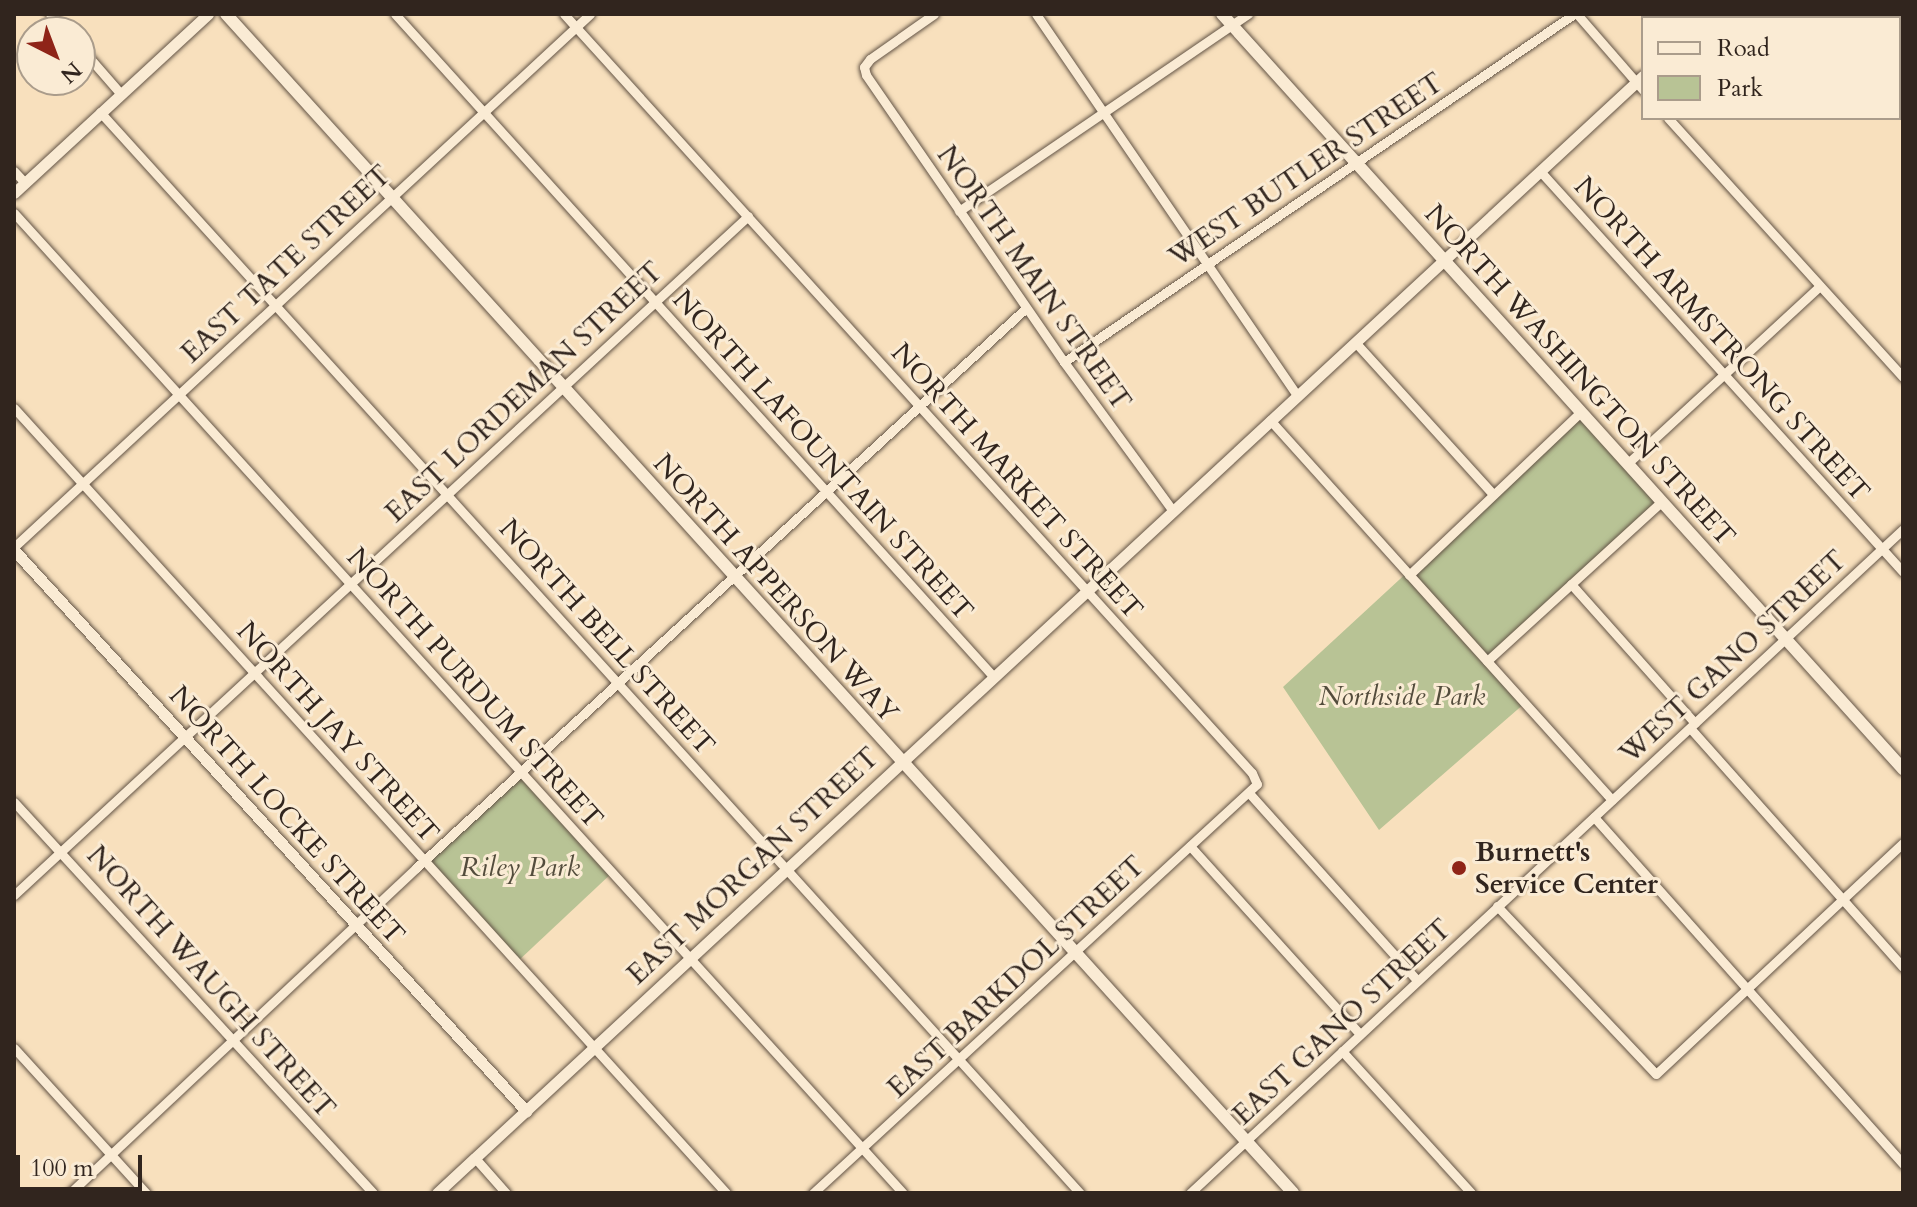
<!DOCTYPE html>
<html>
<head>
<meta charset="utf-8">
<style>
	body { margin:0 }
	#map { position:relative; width:1917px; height:1207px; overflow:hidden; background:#f8e0bd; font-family:Cardo,serif }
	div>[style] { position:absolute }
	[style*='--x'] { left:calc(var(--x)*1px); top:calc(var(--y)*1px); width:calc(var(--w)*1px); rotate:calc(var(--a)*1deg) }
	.green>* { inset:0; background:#b8c395 }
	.roads { filter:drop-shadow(0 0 2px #635446) drop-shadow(0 0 2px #635446) }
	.minor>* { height:9px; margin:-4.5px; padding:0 4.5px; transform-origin:4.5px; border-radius:4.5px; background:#faebd4 }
	.tertiary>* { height:11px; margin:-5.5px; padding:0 5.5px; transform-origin:5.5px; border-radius:5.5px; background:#faebd4 }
	.secondary>* { height:12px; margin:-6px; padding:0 6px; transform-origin:6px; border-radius:6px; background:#faebd4 }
	.rail>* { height:6px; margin-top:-3px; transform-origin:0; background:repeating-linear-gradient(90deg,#faebd4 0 9px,#31251e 0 18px); box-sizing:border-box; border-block:2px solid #31251e }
	.dots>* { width:22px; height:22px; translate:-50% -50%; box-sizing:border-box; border:4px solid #faebd4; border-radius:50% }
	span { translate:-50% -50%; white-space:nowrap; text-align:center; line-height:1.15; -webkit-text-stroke:6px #faebd4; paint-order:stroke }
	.street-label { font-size:28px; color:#31251e }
	.park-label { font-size:28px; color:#534c3c; font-style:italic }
	.poi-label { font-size:28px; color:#31251e; font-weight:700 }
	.left { translate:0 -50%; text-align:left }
	.frame { position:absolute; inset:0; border:16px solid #31251e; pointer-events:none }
	.legend { position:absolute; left:1641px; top:16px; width:260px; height:104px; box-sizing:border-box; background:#faebd4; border:2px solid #aa9c8b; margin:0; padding:10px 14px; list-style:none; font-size:24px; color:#31251e }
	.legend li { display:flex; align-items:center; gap:16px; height:40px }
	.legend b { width:40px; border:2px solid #aa9c8b }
	.north { position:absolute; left:16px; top:16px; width:80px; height:80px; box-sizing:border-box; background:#faebd4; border:2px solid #aa9c8b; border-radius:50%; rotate:138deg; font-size:22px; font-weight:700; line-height:32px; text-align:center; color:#31251e }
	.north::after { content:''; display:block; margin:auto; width:28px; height:36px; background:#8f2418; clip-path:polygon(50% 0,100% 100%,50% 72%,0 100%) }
	.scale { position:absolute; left:16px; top:1155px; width:126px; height:36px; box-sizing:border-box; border:4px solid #31251e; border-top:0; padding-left:10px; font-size:24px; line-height:28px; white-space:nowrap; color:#31251e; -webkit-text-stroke:6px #faebd4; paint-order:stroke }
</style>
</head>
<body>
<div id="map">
	<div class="green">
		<div style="clip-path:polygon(1581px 412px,1662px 501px,1488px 661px,1525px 703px,1379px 830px,1283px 687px)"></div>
		<div style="clip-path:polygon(523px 772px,613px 872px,517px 962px,426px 862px)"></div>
	</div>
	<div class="roads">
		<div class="minor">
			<div style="--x:50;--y:14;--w:24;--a:48"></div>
			<div style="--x:395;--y:14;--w:892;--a:47.91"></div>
			<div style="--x:564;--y:14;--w:1024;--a:47.81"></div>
			<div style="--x:1252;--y:773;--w:12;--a:66"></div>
			<div style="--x:1257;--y:784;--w:604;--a:137.35"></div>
			<div style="--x:934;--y:14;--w:78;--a:144.9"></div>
			<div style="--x:870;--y:59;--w:10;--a:127"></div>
			<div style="--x:864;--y:67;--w:8;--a:76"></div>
			<div style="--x:866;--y:75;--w:349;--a:55.4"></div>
			<div style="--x:1064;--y:362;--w:185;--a:53.8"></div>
			<div style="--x:1036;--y:14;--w:462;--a:55.6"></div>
			<div style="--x:1577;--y:14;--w:101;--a:49"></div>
			<div style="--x:80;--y:47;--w:61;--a:49"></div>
			<div style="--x:100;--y:112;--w:1459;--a:47.81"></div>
			<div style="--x:1668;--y:118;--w:350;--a:47.8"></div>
			<div style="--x:14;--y:171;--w:16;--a:47"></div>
			<div style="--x:1540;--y:171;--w:541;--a:47.85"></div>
			<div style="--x:959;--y:211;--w:350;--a:-34.3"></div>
			<div style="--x:14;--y:213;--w:1323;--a:47.79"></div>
			<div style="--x:1355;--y:342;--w:205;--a:47.8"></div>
			<div style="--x:1064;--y:362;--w:617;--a:-34.31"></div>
			<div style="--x:14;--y:408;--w:1060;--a:47.79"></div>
			<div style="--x:1270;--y:420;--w:511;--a:48.01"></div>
			<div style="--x:1628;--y:463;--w:261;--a:-42.7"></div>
			<div style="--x:14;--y:547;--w:785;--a:-42.78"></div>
			<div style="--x:1409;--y:575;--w:237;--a:-43.5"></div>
			<div style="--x:1571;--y:584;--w:186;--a:48.3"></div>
			<div style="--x:1487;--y:661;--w:237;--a:-42.4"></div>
			<div style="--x:1690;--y:728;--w:320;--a:48.3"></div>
			<div style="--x:1249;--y:793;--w:251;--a:48.1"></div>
			<div style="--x:14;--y:802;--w:531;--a:47.44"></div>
			<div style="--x:1594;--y:817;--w:465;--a:48.3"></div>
			<div style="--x:1190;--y:846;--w:253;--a:47.9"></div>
			<div style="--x:14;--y:895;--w:1000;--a:-42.77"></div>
			<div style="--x:1497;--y:906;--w:231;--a:46.6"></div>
			<div style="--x:1656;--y:1074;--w:338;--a:-43.1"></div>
			<div style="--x:14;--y:1048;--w:196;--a:47.7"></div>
			<div style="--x:1342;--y:1051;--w:192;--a:47.7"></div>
			<div style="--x:475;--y:1158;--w:47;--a:48.5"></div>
			<div style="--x:70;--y:1193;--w:475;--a:-43.2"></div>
			<div style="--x:416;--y:868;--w:828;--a:-42.55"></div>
			<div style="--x:1190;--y:1193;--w:974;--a:-42.96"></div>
		</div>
		<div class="tertiary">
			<div style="--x:1834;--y:14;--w:11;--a:22"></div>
			<div style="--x:1706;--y:18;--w:6;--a:-45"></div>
			<div style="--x:1899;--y:39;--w:4;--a:27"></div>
			<div style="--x:14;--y:193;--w:264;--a:-42.7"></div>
			<div style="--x:14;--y:550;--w:760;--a:47.61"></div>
			<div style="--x:437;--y:1193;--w:1644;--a:-42.81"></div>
		</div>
		<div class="secondary">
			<div style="--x:226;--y:14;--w:1590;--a:47.85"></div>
			<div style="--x:1222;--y:14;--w:1017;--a:47.95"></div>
		</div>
	</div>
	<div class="rail">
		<div style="--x:1761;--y:14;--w:12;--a:20"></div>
		<div style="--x:1899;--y:67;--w:4;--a:27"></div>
	</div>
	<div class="dots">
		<div style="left:1459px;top:868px;background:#8f2418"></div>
	</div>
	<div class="street-label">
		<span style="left:1306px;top:170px;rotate:-34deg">WEST BUTLER STREET</span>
		<span style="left:286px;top:264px;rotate:-43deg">EAST TATE STREET</span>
		<span style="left:1034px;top:278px;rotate:55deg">NORTH MAIN STREET</span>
		<span style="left:1722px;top:339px;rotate:48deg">NORTH ARMSTRONG STREET</span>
		<span style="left:1580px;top:375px;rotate:48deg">NORTH WASHINGTON STREET</span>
		<span style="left:524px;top:392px;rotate:-43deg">EAST LORDEMAN STREET</span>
		<span style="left:823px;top:455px;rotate:48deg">NORTH LAFOUNTAIN STREET</span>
		<span style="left:1017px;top:481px;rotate:48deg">NORTH MARKET STREET</span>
		<span style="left:776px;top:588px;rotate:48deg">NORTH APPERSON WAY</span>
		<span style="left:607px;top:637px;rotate:48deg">NORTH BELL STREET</span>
		<span style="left:1733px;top:657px;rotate:-43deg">WEST GANO STREET</span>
		<span style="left:475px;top:688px;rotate:48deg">NORTH PURDUM STREET</span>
		<span style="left:338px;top:732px;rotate:48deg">NORTH JAY STREET</span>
		<span style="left:287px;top:815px;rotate:48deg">NORTH LOCKE STREET</span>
		<span style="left:753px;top:866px;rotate:-43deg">EAST MORGAN STREET</span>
		<span style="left:1016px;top:977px;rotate:-43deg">EAST BARKDOL STREET</span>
		<span style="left:211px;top:982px;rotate:48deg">NORTH WAUGH STREET</span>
		<span style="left:1342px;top:1022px;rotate:-43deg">EAST GANO STREET</span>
	</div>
	<div class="park-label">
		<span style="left:1402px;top:696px">Northside Park</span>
		<span style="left:520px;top:867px">Riley Park</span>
	</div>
	<div class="poi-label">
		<span class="left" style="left:1475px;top:868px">Burnett's<br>Service Center</span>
	</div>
	<div class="frame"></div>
	<ul class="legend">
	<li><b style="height:10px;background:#faebd4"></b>Road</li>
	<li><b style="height:22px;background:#b8c395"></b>Park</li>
	</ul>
	<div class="north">N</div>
	<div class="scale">100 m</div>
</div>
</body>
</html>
